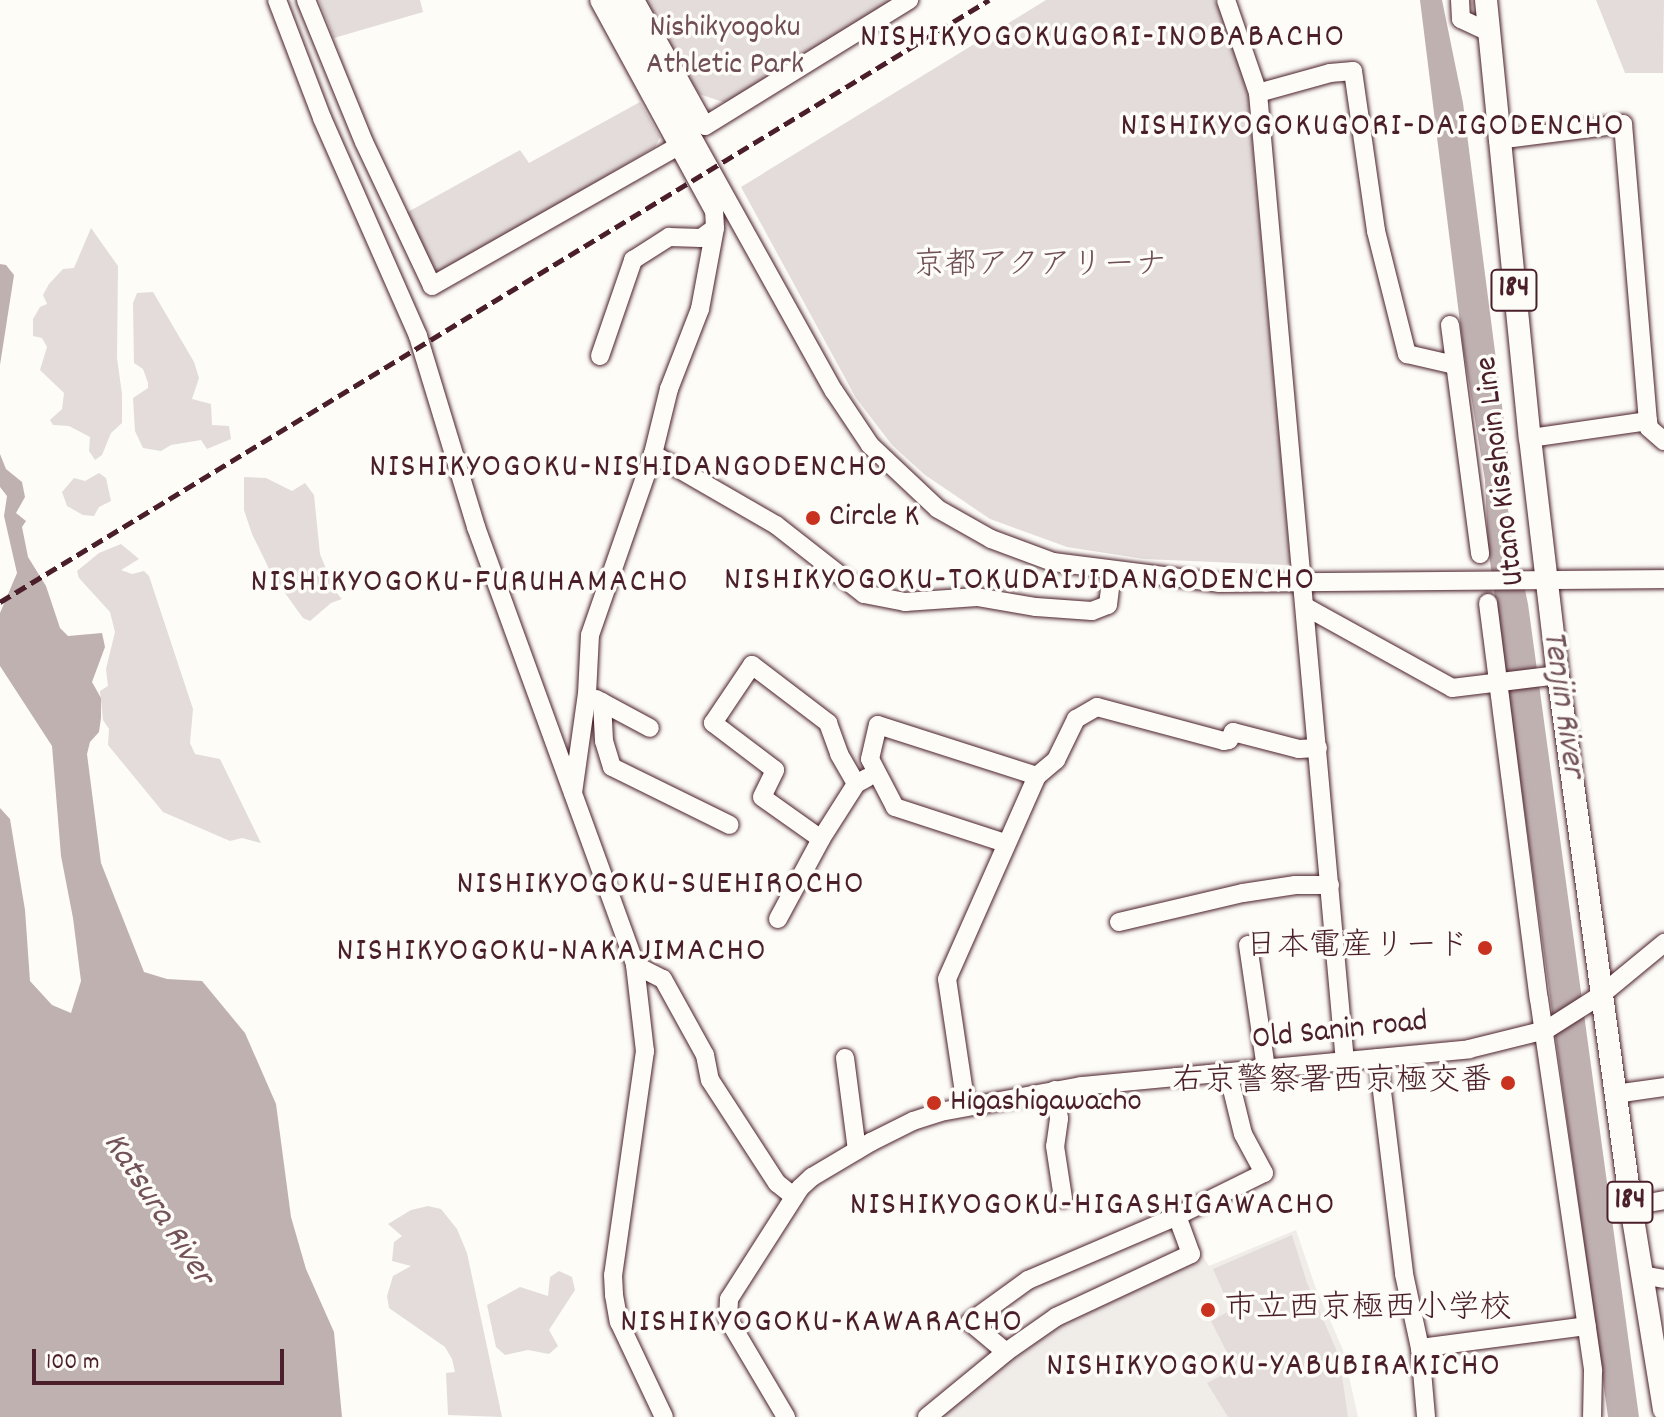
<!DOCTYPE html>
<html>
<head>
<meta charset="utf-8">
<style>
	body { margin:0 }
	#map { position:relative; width:1664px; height:1417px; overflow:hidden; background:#fdfcf7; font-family:Dekko,"Klee One",sans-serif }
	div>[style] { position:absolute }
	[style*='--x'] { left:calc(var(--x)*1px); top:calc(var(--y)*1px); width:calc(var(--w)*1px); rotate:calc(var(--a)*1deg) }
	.built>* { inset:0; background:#f0ece8 }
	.green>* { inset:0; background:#e3dcda }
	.water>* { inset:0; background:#c0b1b1 }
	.roads { filter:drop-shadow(0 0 2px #4a1f2b) drop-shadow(0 0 2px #4a1f2b) }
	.minor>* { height:18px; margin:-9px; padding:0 9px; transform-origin:9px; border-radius:9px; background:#fdfcf7 }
	.major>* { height:22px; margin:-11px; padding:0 11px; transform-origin:11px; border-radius:11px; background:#fdfcf7 }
	.rail>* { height:5px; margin-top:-2.5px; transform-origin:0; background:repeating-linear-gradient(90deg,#4a1f2b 0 12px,transparent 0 18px) }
	.dots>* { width:22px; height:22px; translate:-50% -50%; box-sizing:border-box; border:4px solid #fdfcf7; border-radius:50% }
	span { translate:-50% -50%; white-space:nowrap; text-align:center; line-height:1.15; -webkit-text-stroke:7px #fdfcf7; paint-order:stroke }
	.shield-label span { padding:2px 6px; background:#fdfcf7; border:2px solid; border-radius:6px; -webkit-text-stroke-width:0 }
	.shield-label { font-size:30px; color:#4a1f2b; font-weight:700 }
	.park-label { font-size:32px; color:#704e57 }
	.street-label { font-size:32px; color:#4a1f2b }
	.poi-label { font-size:32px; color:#4a1f2b }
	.left { translate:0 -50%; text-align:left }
	.right { translate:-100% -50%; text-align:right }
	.neighbourhood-label { font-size:34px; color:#4a1f2b; letter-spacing:2px }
	.water-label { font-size:34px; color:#73525a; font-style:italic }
	.scale { position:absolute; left:32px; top:1349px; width:252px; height:36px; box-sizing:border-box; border:4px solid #4a1f2b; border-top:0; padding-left:10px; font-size:24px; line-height:28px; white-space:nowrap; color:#4a1f2b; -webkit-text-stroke:6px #fdfcf7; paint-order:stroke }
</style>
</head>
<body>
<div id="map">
	<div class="built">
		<div style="clip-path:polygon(1296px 1230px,1315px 1286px,1343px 1350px,1358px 1417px,938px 1417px,1044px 1334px,1202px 1255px,1209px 1266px)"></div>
	</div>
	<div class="green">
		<div style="clip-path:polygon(319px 0,420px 0,423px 12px,334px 38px)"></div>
		<div style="clip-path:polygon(641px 0,895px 0,726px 103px,699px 94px)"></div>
		<div style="clip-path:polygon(1046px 0,1214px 0,1223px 16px,1239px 55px,1248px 95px,1285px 503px,1290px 563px,1286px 565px,1144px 559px,1067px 547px,990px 519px,925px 475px,892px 445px,856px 398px,741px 187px)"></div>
		<div style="clip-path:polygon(1596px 0,1664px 0,1663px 73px,1625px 73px)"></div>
		<div style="clip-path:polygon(640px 102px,660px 137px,655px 147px,443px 272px,433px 271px,406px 213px,520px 150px,529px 163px)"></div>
		<div style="clip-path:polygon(91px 228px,118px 266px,117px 358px,122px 394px,122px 423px,111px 433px,102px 455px,95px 460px,89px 451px,90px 437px,69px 426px,53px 425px,50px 420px,62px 409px,64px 393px,40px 370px,47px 347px,42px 338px,33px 336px,33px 319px,40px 307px,47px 304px,43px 295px,49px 284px,63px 269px,74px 268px)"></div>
		<div style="clip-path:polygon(153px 292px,194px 362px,199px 378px,192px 399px,211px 404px,212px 425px,229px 426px,231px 439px,207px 449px,201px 440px,171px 445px,161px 451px,143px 448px,135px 431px,133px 398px,148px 388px,148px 383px,143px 369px,134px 363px,133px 303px,137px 293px)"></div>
		<div style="clip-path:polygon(99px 473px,106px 478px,111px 501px,99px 507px,94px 516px,83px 515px,67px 506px,62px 492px,74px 478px,85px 481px)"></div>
		<div style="clip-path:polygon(244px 477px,266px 478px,292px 491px,305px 483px,314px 495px,320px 554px,335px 591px,342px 599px,331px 603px,310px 621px,303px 618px,272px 575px,252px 534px,244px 510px)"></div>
		<div style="clip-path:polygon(121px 544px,139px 559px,121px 570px,132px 574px,144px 571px,149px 576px,193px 709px,190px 743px,195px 754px,220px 759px,261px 843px,242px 838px,230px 841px,163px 812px,108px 745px,109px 729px,103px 720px,100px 691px,108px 686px,106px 669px,115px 632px,110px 612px,79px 578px,77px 571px,99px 553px)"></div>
		<div style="clip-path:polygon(428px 1206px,441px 1209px,457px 1229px,467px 1253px,502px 1417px,448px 1415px,446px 1373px,455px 1372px,452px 1359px,445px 1347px,389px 1308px,387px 1296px,393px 1276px,411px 1266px,392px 1261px,394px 1242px,402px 1236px,388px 1224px,411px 1210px)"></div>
		<div style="clip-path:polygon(1292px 1235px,1307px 1283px,1339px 1356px,1348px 1417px,1228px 1417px,1207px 1383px,1235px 1368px,1211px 1321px,1231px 1310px,1213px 1269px)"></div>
		<div style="clip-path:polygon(559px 1271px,572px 1277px,575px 1290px,549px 1330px,558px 1346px,549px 1354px,528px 1350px,505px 1355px,496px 1347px,487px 1305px,520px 1287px,548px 1296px,550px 1277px)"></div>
	</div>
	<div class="water">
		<div style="clip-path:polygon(1420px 0,1442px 0,1463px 103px,1512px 484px,1507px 505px,1528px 604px,1639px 1417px,1608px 1417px,1488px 547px,1485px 480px,1463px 347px)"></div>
		<div style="clip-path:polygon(0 264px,6px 265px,14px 275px,0 365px)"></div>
		<div style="clip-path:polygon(0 454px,6px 469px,22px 482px,25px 497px,16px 513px,26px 521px,22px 527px,28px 557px,46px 586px,60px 628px,68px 636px,102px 633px,105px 647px,92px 682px,101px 698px,101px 718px,99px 732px,90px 742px,87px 754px,101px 863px,144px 972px,167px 979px,202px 981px,245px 1033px,276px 1104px,291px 1217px,306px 1269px,334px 1332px,342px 1417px,0 1417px,0 808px,10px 819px,25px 910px,30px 981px,52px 1005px,71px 1013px,81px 981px,73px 918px,61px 856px,52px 746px,0 666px,0 613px,17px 573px,4px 516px,7px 496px,0 487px)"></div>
	</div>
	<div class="roads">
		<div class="minor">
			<div style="--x:277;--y:0;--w:126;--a:69.1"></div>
			<div style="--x:322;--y:118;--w:238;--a:66.2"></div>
			<div style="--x:418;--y:336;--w:200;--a:73.1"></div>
			<div style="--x:476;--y:527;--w:466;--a:70"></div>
			<div style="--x:635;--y:965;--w:87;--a:83.4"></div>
			<div style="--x:645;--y:1051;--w:226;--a:98.1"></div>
			<div style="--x:613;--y:1275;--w:20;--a:87"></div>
			<div style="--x:614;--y:1295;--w:27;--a:80"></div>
			<div style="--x:619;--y:1322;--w:105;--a:64.7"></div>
			<div style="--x:306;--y:0;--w:153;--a:67.8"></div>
			<div style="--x:364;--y:142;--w:159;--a:64.7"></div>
			<div style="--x:432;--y:286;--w:283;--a:-29.6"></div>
			<div style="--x:616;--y:0;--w:448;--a:60.9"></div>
			<div style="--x:834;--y:391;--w:65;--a:56.3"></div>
			<div style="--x:870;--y:445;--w:93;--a:43.3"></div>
			<div style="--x:938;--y:509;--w:61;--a:29.5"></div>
			<div style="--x:991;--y:539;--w:66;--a:20.4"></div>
			<div style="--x:1053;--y:562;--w:167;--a:7.2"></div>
			<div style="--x:1219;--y:583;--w:445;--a:-0.5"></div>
			<div style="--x:635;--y:0;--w:144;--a:60.9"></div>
			<div style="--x:705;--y:126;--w:240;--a:-31.7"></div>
			<div style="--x:1226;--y:0;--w:98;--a:71"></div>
			<div style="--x:1258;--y:93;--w:973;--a:84.87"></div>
			<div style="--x:1460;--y:0;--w:19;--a:87"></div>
			<div style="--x:1461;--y:19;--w:29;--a:25"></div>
			<div style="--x:1258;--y:93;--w:75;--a:-15.5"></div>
			<div style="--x:1330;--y:73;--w:23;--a:-5"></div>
			<div style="--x:1353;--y:71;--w:162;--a:81.8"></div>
			<div style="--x:1376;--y:231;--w:127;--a:75.9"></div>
			<div style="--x:1407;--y:354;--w:49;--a:12.9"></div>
			<div style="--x:1498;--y:140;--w:126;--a:-7.3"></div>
			<div style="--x:1623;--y:124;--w:298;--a:85.2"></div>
			<div style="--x:1648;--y:421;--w:7;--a:82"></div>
			<div style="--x:1649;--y:428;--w:20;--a:41"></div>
			<div style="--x:1450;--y:325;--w:231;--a:82.5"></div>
			<div style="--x:600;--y:356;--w:102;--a:-71"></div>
			<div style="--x:633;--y:260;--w:43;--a:-32.6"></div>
			<div style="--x:669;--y:237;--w:32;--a:2"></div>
			<div style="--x:701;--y:238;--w:17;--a:-36"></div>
			<div style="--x:1530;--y:438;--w:119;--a:-8.2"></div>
			<div style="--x:653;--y:454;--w:142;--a:30"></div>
			<div style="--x:776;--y:525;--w:112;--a:38.1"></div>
			<div style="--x:864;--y:594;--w:42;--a:11"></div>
			<div style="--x:905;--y:602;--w:72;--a:-4"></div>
			<div style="--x:977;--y:597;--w:60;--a:9.6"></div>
			<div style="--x:1036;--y:607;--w:56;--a:4.1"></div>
			<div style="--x:1092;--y:611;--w:17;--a:-21"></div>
			<div style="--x:1108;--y:605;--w:33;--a:-83"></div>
			<div style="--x:1488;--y:603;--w:399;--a:82.7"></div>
			<div style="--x:1539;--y:999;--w:376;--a:81.7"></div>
			<div style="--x:1593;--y:1371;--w:46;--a:91.2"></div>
			<div style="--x:1306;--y:607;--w:167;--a:29"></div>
			<div style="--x:1452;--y:688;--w:107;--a:-7"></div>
			<div style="--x:596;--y:699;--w:61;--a:28.2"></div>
			<div style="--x:602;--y:702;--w:39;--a:87"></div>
			<div style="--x:604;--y:741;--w:27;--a:73"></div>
			<div style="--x:612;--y:767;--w:131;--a:26.2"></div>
			<div style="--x:573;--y:793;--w:100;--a:-82"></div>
			<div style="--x:587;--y:694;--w:59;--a:-87.1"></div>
			<div style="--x:590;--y:635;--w:192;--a:-70.8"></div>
			<div style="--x:653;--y:454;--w:67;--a:-76.2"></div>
			<div style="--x:669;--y:389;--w:86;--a:-68.8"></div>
			<div style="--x:700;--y:309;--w:82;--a:-79.5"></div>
			<div style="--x:715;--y:228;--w:17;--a:-93"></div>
			<div style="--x:714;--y:211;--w:240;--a:-118.6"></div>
			<div style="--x:821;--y:839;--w:72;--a:-144.6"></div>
			<div style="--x:762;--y:797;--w:30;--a:-64"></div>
			<div style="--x:775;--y:770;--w:78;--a:-142.8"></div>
			<div style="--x:713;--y:723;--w:70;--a:-56.1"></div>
			<div style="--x:752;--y:665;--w:96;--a:37.3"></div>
			<div style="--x:828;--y:723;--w:33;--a:70"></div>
			<div style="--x:839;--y:754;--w:34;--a:60"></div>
			<div style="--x:1005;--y:843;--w:116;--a:-161.9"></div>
			<div style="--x:895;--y:807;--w:54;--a:-117.5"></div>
			<div style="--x:870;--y:759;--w:35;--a:-77"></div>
			<div style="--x:878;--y:725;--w:167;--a:17.8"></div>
			<div style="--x:778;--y:919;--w:91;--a:-61.7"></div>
			<div style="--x:821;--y:839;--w:65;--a:-57.5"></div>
			<div style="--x:856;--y:784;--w:13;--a:-29"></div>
			<div style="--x:1119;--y:922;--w:127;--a:-13.2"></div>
			<div style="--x:1243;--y:893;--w:53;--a:-8.7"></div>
			<div style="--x:1295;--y:885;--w:35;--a:0"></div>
			<div style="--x:1248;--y:945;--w:125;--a:81.7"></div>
			<div style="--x:635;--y:965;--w:31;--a:27"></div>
			<div style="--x:663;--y:979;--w:87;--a:61.1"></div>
			<div style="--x:705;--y:1055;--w:25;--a:79"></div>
			<div style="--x:710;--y:1080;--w:123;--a:57"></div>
			<div style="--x:777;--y:1183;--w:22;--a:39"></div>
			<div style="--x:845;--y:1058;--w:93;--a:82.6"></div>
			<div style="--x:1378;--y:1058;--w:218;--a:83.1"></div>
			<div style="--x:1404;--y:1274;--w:76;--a:77.8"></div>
			<div style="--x:1420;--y:1348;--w:69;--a:85"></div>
			<div style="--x:1055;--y:1090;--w:29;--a:82"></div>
			<div style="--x:1059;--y:1119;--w:27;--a:98"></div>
			<div style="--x:1055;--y:1146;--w:53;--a:81.3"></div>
			<div style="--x:1615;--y:1094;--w:49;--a:-8.1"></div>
			<div style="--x:966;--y:1106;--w:128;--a:-98.5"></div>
			<div style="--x:947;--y:979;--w:222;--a:-66.1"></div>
			<div style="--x:1037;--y:776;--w:25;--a:-40"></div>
			<div style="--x:1056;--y:760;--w:46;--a:-64"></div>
			<div style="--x:1076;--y:719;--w:24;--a:-30"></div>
			<div style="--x:1097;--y:707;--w:131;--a:15"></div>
			<div style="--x:1224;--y:741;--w:5;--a:-11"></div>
			<div style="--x:1229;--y:740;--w:9;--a:-63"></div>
			<div style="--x:1233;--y:732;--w:68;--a:14.4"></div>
			<div style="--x:1299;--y:749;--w:19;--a:-3"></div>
			<div style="--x:1631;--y:1206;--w:34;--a:-10"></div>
			<div style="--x:1642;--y:1275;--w:22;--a:10"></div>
			<div style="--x:1420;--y:1348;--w:168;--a:-7.5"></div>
			<div style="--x:1006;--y:1352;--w:47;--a:-140.2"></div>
			<div style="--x:970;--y:1322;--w:72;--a:-35.9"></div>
			<div style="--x:1028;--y:1280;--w:162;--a:-23.2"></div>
			<div style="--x:1177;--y:1216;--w:97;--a:-26.3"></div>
			<div style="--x:1264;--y:1173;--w:44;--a:-118.3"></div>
			<div style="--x:1243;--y:1134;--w:63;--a:-103.8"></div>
			<div style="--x:786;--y:1417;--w:114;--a:-120.6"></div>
			<div style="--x:728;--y:1319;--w:20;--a:-87"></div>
			<div style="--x:729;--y:1299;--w:132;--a:-57.4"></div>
			<div style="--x:800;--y:1188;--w:16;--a:-43"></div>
			<div style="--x:812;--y:1177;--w:69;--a:-30.7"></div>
			<div style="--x:871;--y:1142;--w:47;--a:-26.6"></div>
			<div style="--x:913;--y:1121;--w:28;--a:-18"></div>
			<div style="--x:940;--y:1112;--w:143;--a:-10.4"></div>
			<div style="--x:1081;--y:1086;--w:390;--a:-5.4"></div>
			<div style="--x:1469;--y:1049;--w:79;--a:-13.9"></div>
			<div style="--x:1546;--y:1030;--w:65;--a:-32.5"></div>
			<div style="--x:1601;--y:995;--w:82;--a:-39.5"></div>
			<div style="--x:927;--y:1417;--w:102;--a:-39.4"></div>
			<div style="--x:1006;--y:1352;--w:61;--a:-35"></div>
			<div style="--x:1056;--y:1317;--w:149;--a:-25"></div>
			<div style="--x:1191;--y:1254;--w:40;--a:-110.2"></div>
		</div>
		<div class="major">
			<div style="--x:1486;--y:0;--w:440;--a:84.3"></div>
			<div style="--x:1530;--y:438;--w:239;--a:83.3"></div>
			<div style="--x:1558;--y:675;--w:536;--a:82.17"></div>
			<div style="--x:1631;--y:1206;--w:206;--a:80.8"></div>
		</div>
	</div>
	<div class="rail">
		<div style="--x:0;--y:602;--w:1158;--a:-31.33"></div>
	</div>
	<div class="dots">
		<div style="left:813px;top:518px;background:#c8321e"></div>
		<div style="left:1485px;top:948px;background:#c8321e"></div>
		<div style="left:1508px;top:1083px;background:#c8321e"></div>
		<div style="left:934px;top:1103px;background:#c8321e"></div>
		<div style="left:1208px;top:1310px;background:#c8321e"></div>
	</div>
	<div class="shield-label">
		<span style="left:1514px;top:290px">184</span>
		<span style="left:1630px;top:1202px">184</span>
	</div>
	<div class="park-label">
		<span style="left:725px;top:48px">Nishikyogoku<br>Athletic Park</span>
		<span style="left:1040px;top:267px">京都アクアリーナ</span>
	</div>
	<div class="street-label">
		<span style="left:1502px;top:471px;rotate:-97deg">Utano Kisshoin Line</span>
		<span style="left:1340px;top:1032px;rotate:-6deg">Old Sanin road</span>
	</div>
	<div class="poi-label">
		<span class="left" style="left:829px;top:518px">Circle K</span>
		<span class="right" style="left:1469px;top:948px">日本電産リード</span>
		<span class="right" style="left:1492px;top:1083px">右京警察署西京極交番</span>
		<span class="left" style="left:950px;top:1103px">Higashigawacho</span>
		<span class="left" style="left:1224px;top:1310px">市立西京極西小学校</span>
	</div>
	<div class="neighbourhood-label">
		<span style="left:1103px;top:39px">NISHIKYOGOKUGORI-INOBABACHO</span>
		<span style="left:1373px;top:128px">NISHIKYOGOKUGORI-DAIGODENCHO</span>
		<span style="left:629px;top:469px">NISHIKYOGOKU-NISHIDANGODENCHO</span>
		<span style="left:1020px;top:582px">NISHIKYOGOKU-TOKUDAIJIDANGODENCHO</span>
		<span style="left:470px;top:584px">NISHIKYOGOKU-FURUHAMACHO</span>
		<span style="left:661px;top:886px">NISHIKYOGOKU-SUEHIROCHO</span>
		<span style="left:552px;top:953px">NISHIKYOGOKU-NAKAJIMACHO</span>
		<span style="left:1093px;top:1207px">NISHIKYOGOKU-HIGASHIGAWACHO</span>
		<span style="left:822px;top:1324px">NISHIKYOGOKU-KAWARACHO</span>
		<span style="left:1274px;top:1368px">NISHIKYOGOKU-YABUBIRAKICHO</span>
	</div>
	<div class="water-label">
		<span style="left:1562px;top:704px;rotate:82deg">Tenjin River</span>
		<span style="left:157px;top:1210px;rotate:57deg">Katsura River</span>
	</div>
	<div class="scale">100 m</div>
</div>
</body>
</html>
